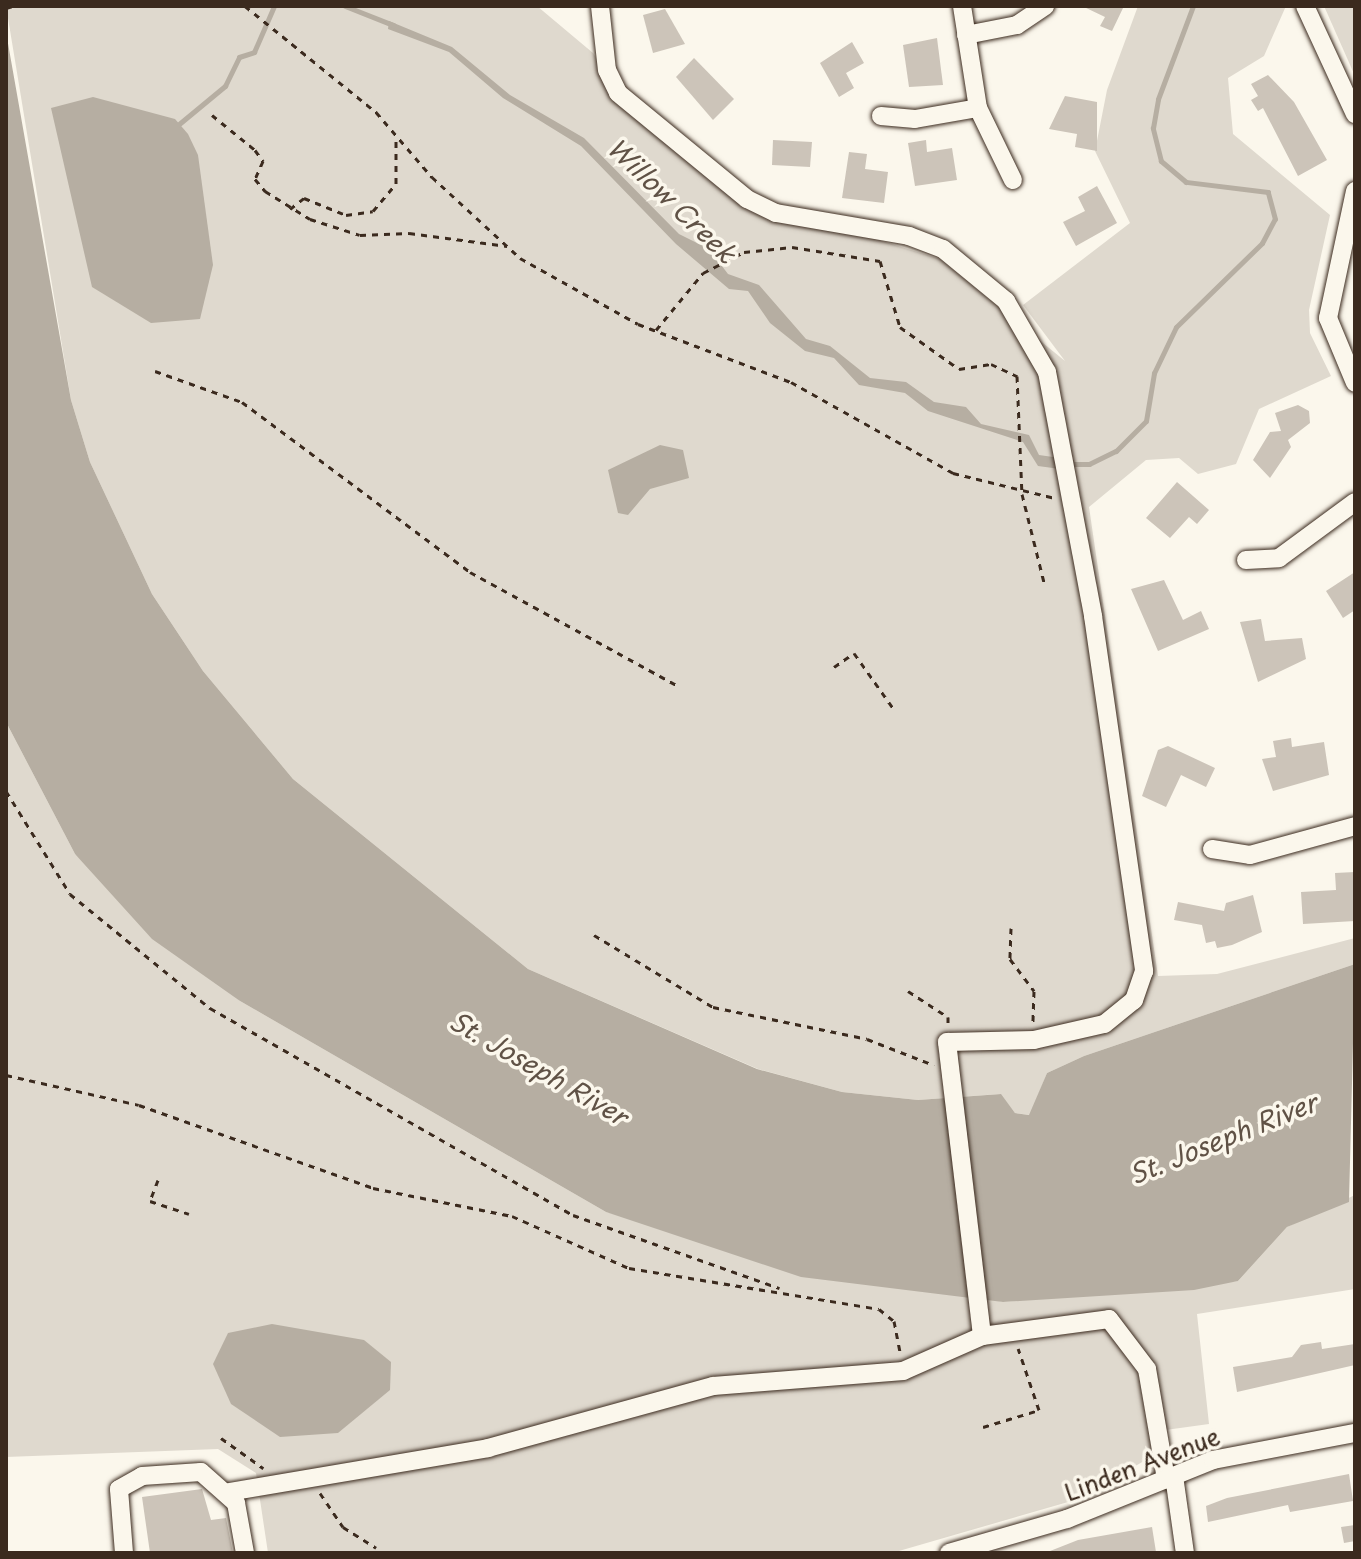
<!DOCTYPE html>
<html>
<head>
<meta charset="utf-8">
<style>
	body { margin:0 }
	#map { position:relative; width:1361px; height:1559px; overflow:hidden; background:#fbf7ec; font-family:"Playpen Sans",sans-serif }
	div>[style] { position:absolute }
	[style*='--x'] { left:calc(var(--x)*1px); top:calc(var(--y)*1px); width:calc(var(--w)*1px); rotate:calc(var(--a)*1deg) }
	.green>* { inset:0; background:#dfd9ce }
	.water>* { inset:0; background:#b6aea2 }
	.stream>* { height:5px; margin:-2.5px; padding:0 2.5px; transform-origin:2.5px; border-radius:2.5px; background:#b6aea2 }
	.building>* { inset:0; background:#ccc4b9 }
	.path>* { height:3px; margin-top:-1.5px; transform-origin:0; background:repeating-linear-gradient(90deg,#3b2a1e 0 6px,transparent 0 12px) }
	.roads { filter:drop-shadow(0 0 2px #3b2a1e) drop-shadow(0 0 2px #3b2a1e) }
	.minor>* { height:18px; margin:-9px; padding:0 9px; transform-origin:9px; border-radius:9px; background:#fbf7ec }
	span { translate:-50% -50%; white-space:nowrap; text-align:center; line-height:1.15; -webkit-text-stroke:7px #fbf7ec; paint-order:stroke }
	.street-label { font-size:24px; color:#3b2a1e }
	.water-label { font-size:26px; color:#605246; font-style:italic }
	.frame { position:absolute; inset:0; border:8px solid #3b2a1e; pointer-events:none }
</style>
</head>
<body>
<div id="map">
	<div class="green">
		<div style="clip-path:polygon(6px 6px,537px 6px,593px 53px,618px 93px,747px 199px,940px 259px,1065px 361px,1023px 305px,1130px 223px,1095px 151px,1107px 90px,1138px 6px,1286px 6px,1264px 56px,1228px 78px,1233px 134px,1330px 215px,1309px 310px,1310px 333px,1331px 376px,1259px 409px,1236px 464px,1198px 474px,1179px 458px,1146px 460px,1089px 507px,1158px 976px,1217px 974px,1355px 938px,1355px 964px,1084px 1056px,1047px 1073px,1030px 1115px,1015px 1113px,1000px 1094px,918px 1100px,842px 1092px,758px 1069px,528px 969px,293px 779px,203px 671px,152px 594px,90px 462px,71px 400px)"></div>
		<div style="clip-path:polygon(1324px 6px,1355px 6px,1355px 76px)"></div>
		<div style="clip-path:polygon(6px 722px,75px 854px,240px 1001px,606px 1212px,1003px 1302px,1238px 1281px,1287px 1227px,1355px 1195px,1355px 1289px,1197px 1314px,1209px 1424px,1151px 1432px,1153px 1456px,1075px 1500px,892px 1553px,268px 1553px,256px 1473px,218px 1449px,6px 1457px)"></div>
	</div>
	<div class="water">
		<div style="clip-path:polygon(389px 21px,452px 47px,510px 95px,584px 138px,679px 234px,709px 249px,728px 274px,759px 285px,806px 339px,830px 346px,870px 378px,906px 382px,934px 402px,966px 407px,981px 424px,1029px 435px,1039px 455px,1074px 460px,1075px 471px,1038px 466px,1023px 442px,928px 411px,905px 393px,859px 385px,834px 358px,805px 351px,770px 323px,748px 291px,729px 289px,676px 244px,581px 146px,503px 98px,449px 52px,388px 29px)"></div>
		<div style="clip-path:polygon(6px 32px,71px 400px,90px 462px,152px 594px,203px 671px,293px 779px,528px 969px,757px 1069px,842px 1092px,918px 1100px,1001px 1094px,1015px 1113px,1029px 1115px,1047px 1073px,1084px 1056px,1355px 964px,1349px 1202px,1287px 1227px,1238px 1281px,1194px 1290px,1003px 1302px,801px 1277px,606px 1212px,240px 1001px,152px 939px,75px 854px,6px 722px)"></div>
		<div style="clip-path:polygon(93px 97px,175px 119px,188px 134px,198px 155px,213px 265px,200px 319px,151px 323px,92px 287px,51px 108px)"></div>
		<div style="clip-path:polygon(660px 445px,683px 450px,689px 478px,650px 489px,628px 515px,618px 513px,608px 470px)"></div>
		<div style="clip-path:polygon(272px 1324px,364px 1340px,391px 1362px,390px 1390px,338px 1433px,280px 1437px,231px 1404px,213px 1364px,228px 1333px)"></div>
	</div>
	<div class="stream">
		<div style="--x:345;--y:6;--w:52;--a:21.6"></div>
		<div style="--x:179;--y:124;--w:60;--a:-39.6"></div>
		<div style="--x:225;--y:86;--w:32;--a:-64"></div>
		<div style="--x:239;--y:57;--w:16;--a:-18"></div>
		<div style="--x:254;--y:52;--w:50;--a:-66.5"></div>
		<div style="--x:1067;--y:464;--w:22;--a:0"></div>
		<div style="--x:1089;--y:464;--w:30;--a:-26"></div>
		<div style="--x:1116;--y:451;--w:42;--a:-45"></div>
		<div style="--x:1146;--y:421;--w:49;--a:-80.5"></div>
		<div style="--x:1154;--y:373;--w:51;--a:-64.4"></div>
		<div style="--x:1176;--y:327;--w:120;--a:-44.3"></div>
		<div style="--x:1262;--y:243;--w:27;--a:-62"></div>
		<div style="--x:1275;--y:219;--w:28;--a:-105"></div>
		<div style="--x:1268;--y:192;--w:83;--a:-173"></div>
		<div style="--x:1186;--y:182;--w:33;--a:-140"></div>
		<div style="--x:1161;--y:161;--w:34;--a:-104"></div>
		<div style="--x:1153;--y:128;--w:29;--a:-80"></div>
		<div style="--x:1158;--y:99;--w:99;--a:-69.4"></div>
	</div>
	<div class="building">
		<div style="clip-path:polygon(1082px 6px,1124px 6px,1112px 31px,1100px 26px,1105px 17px)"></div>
		<div style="clip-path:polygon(665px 9px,685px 44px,653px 53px,643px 15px)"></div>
		<div style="clip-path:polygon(937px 38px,943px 85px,909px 87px,903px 45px)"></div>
		<div style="clip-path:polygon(852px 42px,864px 63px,846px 73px,854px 88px,839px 97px,820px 63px)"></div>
		<div style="clip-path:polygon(694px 58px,734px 99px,713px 120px,676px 77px)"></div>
		<div style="clip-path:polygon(1268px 75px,1294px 102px,1327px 160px,1298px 176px,1263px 108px,1258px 111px,1251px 100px,1258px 96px,1251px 84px)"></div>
		<div style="clip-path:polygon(1065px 96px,1097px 102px,1097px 151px,1075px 147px,1077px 134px,1049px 129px)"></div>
		<div style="clip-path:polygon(773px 140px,812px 142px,810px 167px,772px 165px)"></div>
		<div style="clip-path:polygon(926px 140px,927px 152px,952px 148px,957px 180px,915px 186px,908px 143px)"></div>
		<div style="clip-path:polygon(849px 152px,867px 154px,865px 169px,888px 172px,884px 203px,842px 198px)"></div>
		<div style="clip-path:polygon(1097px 186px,1117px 223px,1076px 246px,1063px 222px,1085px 211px,1078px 197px)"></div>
		<div style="clip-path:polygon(1298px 405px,1309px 411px,1310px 423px,1288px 440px,1291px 447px,1270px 478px,1253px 460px,1270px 432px,1281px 431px,1275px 413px)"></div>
		<div style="clip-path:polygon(1177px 482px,1209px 510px,1197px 524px,1189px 517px,1170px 538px,1146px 518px)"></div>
		<div style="clip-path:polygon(1355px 572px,1355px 610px,1343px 618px,1326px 591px)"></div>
		<div style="clip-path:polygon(1164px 580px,1183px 620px,1201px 611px,1209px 629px,1158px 651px,1131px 589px)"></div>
		<div style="clip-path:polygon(1261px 619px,1265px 641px,1302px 638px,1306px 659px,1258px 682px,1240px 622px)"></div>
		<div style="clip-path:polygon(1291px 738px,1292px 747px,1324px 742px,1329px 775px,1273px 791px,1262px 759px,1276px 757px,1273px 741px)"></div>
		<div style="clip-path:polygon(1168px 746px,1215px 768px,1206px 787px,1181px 775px,1166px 807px,1142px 796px,1158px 750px)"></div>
		<div style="clip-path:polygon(1355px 872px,1355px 921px,1303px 924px,1301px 892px,1336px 890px,1335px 873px)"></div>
		<div style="clip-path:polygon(1253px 895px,1262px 932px,1232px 945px,1217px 948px,1215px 941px,1206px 943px,1202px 925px,1174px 920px,1178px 902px,1224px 911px,1226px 903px)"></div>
		<div style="clip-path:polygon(1321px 1342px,1322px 1349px,1355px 1344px,1355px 1365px,1237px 1392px,1233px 1367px,1292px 1357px,1301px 1345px)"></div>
		<div style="clip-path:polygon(1349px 1474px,1353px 1501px,1290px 1512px,1288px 1505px,1208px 1522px,1206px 1506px,1227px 1498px)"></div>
		<div style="clip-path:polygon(202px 1489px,211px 1520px,226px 1518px,233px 1553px,150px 1553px,142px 1497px)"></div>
		<div style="clip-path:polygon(1355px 1525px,1355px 1541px,1344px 1543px,1341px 1527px)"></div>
		<div style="clip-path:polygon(1152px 1527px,1156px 1552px,1045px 1553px,1078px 1540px)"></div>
	</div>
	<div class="path">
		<div style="--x:245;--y:6;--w:169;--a:39"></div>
		<div style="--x:376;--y:112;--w:86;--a:49.3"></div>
		<div style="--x:432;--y:177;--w:120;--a:42.6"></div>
		<div style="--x:520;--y:258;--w:135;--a:29.2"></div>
		<div style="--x:638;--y:324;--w:164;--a:20.8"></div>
		<div style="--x:791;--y:382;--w:186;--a:29.3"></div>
		<div style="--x:953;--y:473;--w:105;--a:13.8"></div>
		<div style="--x:6;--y:8;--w:7;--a:-16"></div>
		<div style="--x:212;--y:115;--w:55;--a:39.1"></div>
		<div style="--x:255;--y:150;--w:14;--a:54"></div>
		<div style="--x:263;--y:161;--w:20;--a:114"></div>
		<div style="--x:255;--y:179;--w:16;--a:50"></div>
		<div style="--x:265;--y:191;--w:53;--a:31.9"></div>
		<div style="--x:310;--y:219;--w:52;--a:17.7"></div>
		<div style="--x:360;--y:235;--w:49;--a:-2.3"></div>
		<div style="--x:409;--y:233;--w:99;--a:7.6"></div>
		<div style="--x:290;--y:209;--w:18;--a:-38"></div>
		<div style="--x:304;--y:198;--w:45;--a:22"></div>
		<div style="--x:346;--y:215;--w:27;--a:-8"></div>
		<div style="--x:373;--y:211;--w:35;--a:-50"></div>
		<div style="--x:396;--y:184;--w:47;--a:-90"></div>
		<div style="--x:656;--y:330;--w:74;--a:-50.5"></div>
		<div style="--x:703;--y:273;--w:46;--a:-27.1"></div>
		<div style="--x:744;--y:252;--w:48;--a:-5.9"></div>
		<div style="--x:792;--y:247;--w:89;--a:9"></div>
		<div style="--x:880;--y:261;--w:69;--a:73.1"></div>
		<div style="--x:900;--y:327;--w:72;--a:35.4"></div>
		<div style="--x:959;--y:369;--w:32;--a:-9"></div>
		<div style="--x:991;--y:364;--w:29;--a:25"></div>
		<div style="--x:1017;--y:376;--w:118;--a:87.6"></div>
		<div style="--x:1022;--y:494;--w:95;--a:76"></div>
		<div style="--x:155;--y:371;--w:92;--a:19.6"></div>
		<div style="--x:242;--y:402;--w:284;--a:36.7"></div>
		<div style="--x:470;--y:572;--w:235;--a:28.7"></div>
		<div style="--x:834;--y:667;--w:24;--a:-35"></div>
		<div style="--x:854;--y:653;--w:71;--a:54.7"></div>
		<div style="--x:6;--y:791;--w:121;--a:58.1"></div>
		<div style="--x:70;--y:894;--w:181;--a:39.2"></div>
		<div style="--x:210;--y:1008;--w:418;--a:29.7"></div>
		<div style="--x:573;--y:1215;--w:219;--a:19.5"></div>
		<div style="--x:1011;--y:928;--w:31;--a:92"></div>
		<div style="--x:1010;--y:959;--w:40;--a:53"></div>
		<div style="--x:1034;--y:991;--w:32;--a:92"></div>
		<div style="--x:594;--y:935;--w:139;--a:31.2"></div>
		<div style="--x:713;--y:1007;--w:157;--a:11.7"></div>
		<div style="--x:867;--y:1039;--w:72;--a:21.2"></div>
		<div style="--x:908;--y:991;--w:48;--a:33"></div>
		<div style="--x:948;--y:1017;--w:9;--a:90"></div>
		<div style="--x:6;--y:1075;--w:136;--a:12.7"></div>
		<div style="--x:139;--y:1105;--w:248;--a:19.5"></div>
		<div style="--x:373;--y:1188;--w:142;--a:11.4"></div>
		<div style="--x:512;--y:1216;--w:128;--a:24"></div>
		<div style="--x:629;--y:1268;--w:253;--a:9.3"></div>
		<div style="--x:879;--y:1309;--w:19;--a:39"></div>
		<div style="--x:894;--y:1321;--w:36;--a:79"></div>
		<div style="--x:158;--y:1180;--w:22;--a:111"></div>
		<div style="--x:150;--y:1201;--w:41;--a:18.4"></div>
		<div style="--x:983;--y:1427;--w:59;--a:-16.9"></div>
		<div style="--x:1039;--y:1410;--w:65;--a:-108.7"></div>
		<div style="--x:221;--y:1438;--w:52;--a:35.5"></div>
		<div style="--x:320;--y:1493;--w:41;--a:55.9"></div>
		<div style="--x:343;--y:1527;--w:39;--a:32"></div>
	</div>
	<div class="roads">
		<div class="minor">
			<div style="--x:600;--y:6;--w:64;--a:83.8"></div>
			<div style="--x:607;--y:70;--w:25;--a:64"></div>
			<div style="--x:618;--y:93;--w:167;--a:39.4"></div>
			<div style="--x:747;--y:199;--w:32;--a:26"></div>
			<div style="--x:776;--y:213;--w:135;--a:9.8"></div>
			<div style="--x:909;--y:236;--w:36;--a:21"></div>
			<div style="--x:943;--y:249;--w:82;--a:39.5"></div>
			<div style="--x:1006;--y:301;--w:82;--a:60"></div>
			<div style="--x:1047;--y:372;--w:248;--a:79.3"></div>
			<div style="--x:1093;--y:616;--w:359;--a:81.8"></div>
			<div style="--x:1144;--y:971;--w:31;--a:109"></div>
			<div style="--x:1134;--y:1000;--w:38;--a:141"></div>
			<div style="--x:1104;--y:1024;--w:72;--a:167.1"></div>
			<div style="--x:1034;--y:1040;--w:87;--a:178.7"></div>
			<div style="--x:947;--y:1042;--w:296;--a:83.2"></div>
			<div style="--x:962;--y:6;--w:103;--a:81.1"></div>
			<div style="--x:978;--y:108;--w:80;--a:64.1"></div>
			<div style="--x:1305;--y:6;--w:119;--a:65.2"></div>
			<div style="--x:966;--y:35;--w:52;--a:-11.1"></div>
			<div style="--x:1017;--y:25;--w:34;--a:-34"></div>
			<div style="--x:881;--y:116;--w:34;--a:5"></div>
			<div style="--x:915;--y:119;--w:64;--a:-9.9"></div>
			<div style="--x:1355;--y:191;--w:130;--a:102"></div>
			<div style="--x:1328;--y:318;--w:70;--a:67.4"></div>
			<div style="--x:1246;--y:560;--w:33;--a:-3"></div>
			<div style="--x:1279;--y:558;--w:94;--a:-36.4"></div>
			<div style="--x:1212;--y:849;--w:38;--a:9"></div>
			<div style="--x:1250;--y:855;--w:109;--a:-15.4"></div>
			<div style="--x:1174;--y:1476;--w:78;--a:81.9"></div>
			<div style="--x:229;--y:1492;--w:263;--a:-9.6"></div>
			<div style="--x:488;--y:1448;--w:233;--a:-15.4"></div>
			<div style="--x:713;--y:1386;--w:191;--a:-4.5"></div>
			<div style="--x:903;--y:1371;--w:86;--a:-23.9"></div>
			<div style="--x:982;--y:1336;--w:128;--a:-7.6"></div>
			<div style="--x:1109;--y:1319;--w:63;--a:52.8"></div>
			<div style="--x:1147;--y:1369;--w:112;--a:80.2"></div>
			<div style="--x:124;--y:1553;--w:64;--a:-94.5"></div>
			<div style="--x:119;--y:1489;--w:26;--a:-29"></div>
			<div style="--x:142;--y:1476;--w:59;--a:-3.9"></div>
			<div style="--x:201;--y:1472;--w:47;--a:41.5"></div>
			<div style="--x:236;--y:1503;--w:51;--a:79.8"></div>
			<div style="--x:949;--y:1553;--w:123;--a:-16.1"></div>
			<div style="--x:1067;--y:1519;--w:157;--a:-22"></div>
			<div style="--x:1213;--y:1460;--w:145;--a:-10.8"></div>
		</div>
	</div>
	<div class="street-label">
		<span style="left:1142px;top:1464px;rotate:-21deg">Linden Avenue</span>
	</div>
	<div class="water-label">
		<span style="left:672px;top:200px;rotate:44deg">Willow Creek</span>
		<span style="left:539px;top:1068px;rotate:30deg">St. Joseph River</span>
		<span style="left:1223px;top:1138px;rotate:-22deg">St. Joseph River</span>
	</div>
	<div class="frame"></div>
</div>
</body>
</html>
